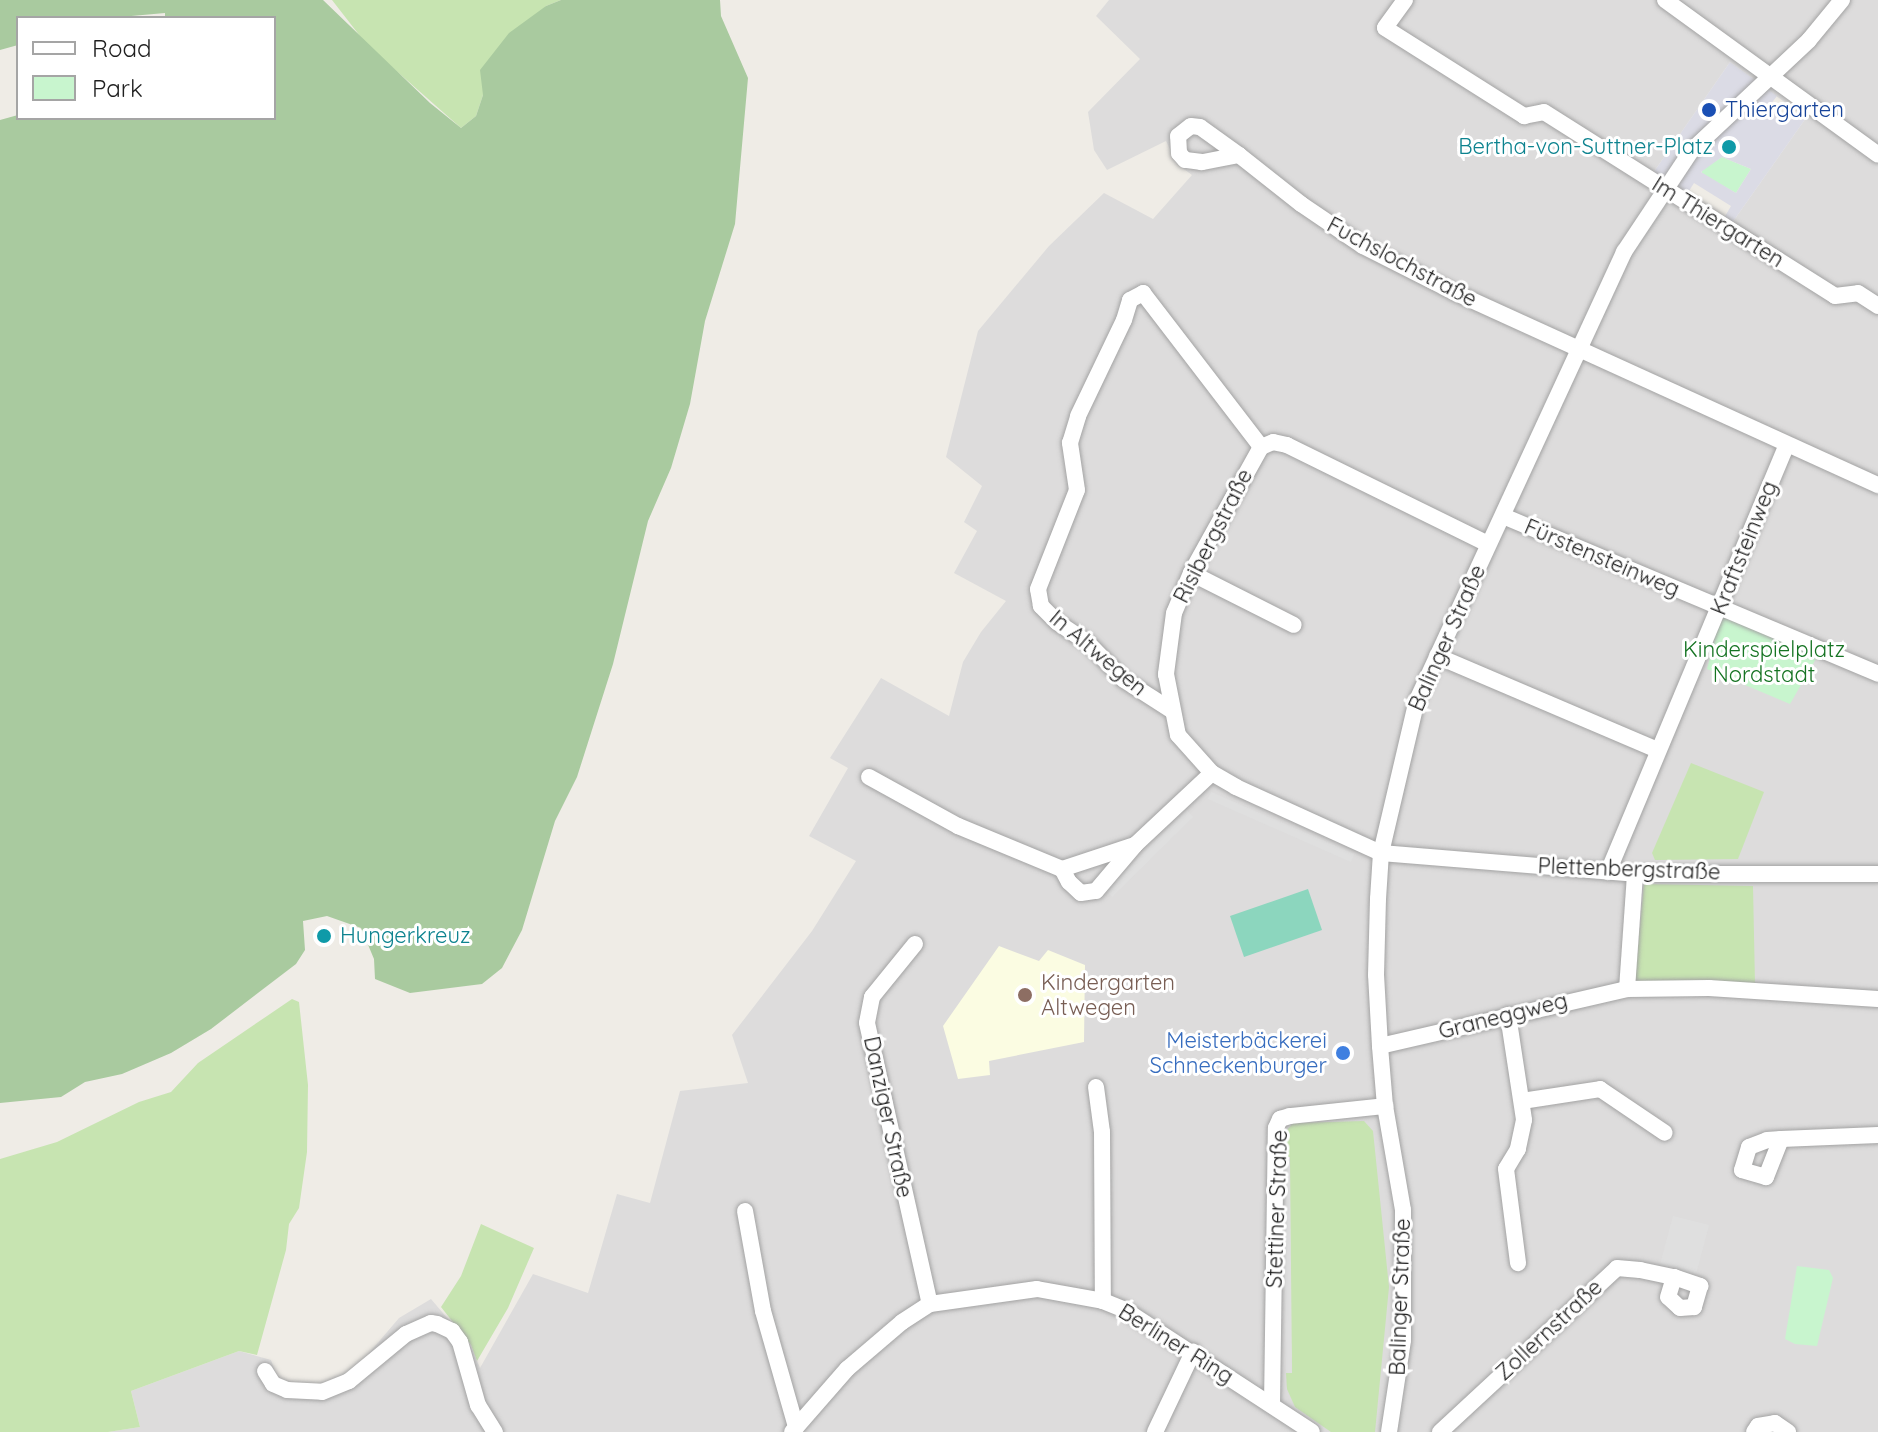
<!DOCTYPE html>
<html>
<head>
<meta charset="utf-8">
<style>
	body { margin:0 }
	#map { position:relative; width:1878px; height:1432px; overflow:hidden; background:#efece6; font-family:Quicksand,sans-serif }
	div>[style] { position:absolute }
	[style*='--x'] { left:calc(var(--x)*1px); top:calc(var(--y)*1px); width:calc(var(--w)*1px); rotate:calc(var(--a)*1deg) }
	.residential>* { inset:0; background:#dddcdc }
	.education>* { inset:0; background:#fbfce2 }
	.grass>* { inset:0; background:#c7e4b1 }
	.forest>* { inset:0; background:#a9ca9f }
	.park>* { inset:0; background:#c8f5ce }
	.pitch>* { inset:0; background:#8cd6be }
	.parking>* { inset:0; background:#dfdfdf }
	.plaza>* { inset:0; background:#dbdbe5 }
	.roads { filter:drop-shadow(0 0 2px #a3a3a3) drop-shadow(0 0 2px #a3a3a3) }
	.minor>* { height:16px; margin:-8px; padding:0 8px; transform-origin:8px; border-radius:8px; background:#fff }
	.dots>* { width:22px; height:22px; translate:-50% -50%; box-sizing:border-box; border:4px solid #fff; border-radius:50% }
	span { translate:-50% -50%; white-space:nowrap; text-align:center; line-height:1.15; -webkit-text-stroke:6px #fff; paint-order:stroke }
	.transit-label { font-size:22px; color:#164399 }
	.left { translate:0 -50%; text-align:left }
	.culture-label { font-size:22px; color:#0d838f }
	.right { translate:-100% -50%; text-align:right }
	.street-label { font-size:22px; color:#1f1f1f }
	.park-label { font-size:22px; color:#167423 }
	.education-label { font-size:22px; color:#785e54 }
	.shop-label { font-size:22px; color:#366cbe }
	.legend { position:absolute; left:16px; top:16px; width:260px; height:104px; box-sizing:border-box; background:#fff; border:2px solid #a5a5a5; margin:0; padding:10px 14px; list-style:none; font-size:24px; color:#1f1f1f }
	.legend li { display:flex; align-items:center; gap:16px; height:40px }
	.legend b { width:40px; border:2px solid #a5a5a5 }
</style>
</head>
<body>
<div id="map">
	<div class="residential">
		<div style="clip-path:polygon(evenodd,1109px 0,1878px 0,1878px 1432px,108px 1432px,140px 1427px,131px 1391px,239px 1351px,271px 1360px,278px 1379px,290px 1386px,323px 1387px,346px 1376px,364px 1359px,399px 1318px,431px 1299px,471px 1346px,480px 1368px,533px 1274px,588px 1293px,617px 1194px,650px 1203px,680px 1091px,748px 1083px,732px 1035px,812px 931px,856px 861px,809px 836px,848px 768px,830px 758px,881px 678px,949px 716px,963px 662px,981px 632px,1006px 601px,954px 573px,977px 531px,964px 522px,982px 486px,946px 457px,978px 331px,1049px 246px,1104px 193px,1153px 219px,1192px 175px,1177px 164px,1166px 141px,1107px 170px,1094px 150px,1088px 112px,1140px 59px,1096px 16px,1109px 0,1730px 62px,1806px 118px,1732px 223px,1653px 173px,1730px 62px)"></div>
	</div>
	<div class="education">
		<div style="clip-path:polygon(999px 946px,1039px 961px,1048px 950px,1085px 965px,1084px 1042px,989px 1061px,990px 1075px,958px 1079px,943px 1026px)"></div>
	</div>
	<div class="grass">
		<div style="clip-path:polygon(332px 0,561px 0,546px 6px,483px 95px,476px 116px,461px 128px,367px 45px)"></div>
		<div style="clip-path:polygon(1691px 763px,1764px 792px,1738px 859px,1655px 860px,1652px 853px)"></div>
		<div style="clip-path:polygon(1644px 884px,1753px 886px,1755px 984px,1634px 989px)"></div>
		<div style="clip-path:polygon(292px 999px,299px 1002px,308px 1085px,307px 1152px,299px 1208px,289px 1224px,286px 1250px,257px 1355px,239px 1351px,131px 1391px,140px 1427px,108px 1432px,0 1432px,0 1159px,57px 1142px,139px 1102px,171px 1092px,198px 1063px)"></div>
		<div style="clip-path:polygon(1364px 1121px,1373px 1131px,1389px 1287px,1375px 1432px,1331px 1432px,1295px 1407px,1287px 1389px,1286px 1373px,1292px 1373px,1285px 1132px,1293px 1123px)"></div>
		<div style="clip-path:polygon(481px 1224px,534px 1248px,508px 1308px,477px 1361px,471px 1345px,441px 1307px,461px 1276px)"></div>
	</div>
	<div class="forest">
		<div style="clip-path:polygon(0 0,323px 0,430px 103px,461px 128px,476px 116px,483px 95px,480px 70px,509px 33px,546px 6px,561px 0,720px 0,721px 16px,748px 78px,735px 224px,705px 321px,690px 404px,671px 468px,648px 521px,613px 664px,577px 777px,555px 821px,522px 930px,502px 968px,482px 984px,410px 993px,375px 979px,374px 959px,361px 928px,327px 916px,303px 921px,305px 950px,296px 964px,211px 1029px,171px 1053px,122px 1074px,85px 1082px,61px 1097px,0 1103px,0 120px,18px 115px,274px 118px,274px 18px,165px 18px,165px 13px,109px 18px,18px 18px,18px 45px,0 50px)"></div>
	</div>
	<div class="park">
		<div style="clip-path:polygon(1722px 157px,1751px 169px,1736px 193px,1702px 174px,1702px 170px)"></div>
		<div style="clip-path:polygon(1720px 617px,1772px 634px,1817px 657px,1790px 704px,1707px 669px)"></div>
		<div style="clip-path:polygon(1797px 1266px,1829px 1270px,1833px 1278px,1817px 1346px,1795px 1344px,1785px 1339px)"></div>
	</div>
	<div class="pitch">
		<div style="clip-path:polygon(1308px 889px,1322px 930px,1244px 957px,1230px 916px)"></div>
	</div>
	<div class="parking">
		<div style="clip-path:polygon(1211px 792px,1354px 854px,1351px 862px,1208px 799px)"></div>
		<div style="clip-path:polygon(1187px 810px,1193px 817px,1112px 897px,1106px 890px)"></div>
		<div style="clip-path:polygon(1283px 1157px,1290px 1157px,1292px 1373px,1286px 1373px)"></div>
		<div style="clip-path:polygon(1673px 1216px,1709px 1225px,1696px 1274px,1660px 1265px)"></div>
	</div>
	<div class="plaza">
		<div style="clip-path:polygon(evenodd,1730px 62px,1777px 96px,1770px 105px,1791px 120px,1798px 111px,1806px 118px,1732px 223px,1724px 218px,1731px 206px,1694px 183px,1687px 194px,1653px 173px,1730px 62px,1722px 157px,1751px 169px,1736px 193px,1701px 172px,1722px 157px)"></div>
	</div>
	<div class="roads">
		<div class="minor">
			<div style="--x:1405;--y:0;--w:34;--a:126"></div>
			<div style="--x:1385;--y:28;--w:165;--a:32.3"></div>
			<div style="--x:1524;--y:116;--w:20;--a:-11"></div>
			<div style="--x:1544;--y:112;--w:344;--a:32.3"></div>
			<div style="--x:1835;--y:296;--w:23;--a:-7"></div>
			<div style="--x:1858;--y:293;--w:24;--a:33"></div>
			<div style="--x:1665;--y:0;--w:263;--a:36"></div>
			<div style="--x:1239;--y:155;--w:38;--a:169"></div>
			<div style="--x:1202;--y:162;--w:17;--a:-173"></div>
			<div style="--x:1185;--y:160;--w:9;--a:-131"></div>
			<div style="--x:1179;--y:153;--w:17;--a:-93"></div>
			<div style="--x:1178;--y:136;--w:16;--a:-38"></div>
			<div style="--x:1191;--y:126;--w:9;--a:6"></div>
			<div style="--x:1200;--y:127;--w:48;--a:35.7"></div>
			<div style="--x:1239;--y:155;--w:79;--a:38.3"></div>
			<div style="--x:1301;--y:204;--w:75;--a:34.1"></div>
			<div style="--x:1363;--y:246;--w:102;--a:26.8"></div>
			<div style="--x:1454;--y:292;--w:466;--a:24.5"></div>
			<div style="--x:1503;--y:516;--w:407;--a:22.8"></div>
			<div style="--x:1488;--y:544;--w:224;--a:-153.8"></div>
			<div style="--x:1287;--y:445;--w:14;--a:-168"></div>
			<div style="--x:1273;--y:442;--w:13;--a:157"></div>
			<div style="--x:1261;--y:447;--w:144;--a:119.1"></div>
			<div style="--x:1191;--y:573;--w:43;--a:113"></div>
			<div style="--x:1174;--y:613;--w:62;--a:97.5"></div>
			<div style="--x:1166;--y:674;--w:62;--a:78.9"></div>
			<div style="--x:1178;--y:735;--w:51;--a:48.2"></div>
			<div style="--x:1212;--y:773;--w:28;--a:30"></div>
			<div style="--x:1236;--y:787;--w:159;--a:24.5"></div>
			<div style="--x:1381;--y:853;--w:255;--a:4.7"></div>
			<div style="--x:1635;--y:874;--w:243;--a:0"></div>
			<div style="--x:1191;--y:573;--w:115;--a:26.8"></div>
			<div style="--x:1437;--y:656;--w:239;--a:23.1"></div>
			<div style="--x:1171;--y:710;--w:56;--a:-147.4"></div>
			<div style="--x:1124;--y:680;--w:52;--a:-134.2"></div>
			<div style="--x:1088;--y:643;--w:37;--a:-146"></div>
			<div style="--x:1057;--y:622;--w:23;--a:-135"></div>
			<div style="--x:1041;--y:606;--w:17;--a:-100"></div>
			<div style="--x:1038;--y:589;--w:106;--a:-68.5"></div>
			<div style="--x:1077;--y:490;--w:48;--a:-98.5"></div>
			<div style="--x:1070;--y:443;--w:28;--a:-73"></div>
			<div style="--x:1078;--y:416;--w:106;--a:-64.4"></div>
			<div style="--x:1124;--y:320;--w:21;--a:-73"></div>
			<div style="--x:1130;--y:300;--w:15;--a:-28"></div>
			<div style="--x:1143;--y:293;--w:194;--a:52.5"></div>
			<div style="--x:869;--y:777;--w:102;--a:28.8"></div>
			<div style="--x:958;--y:826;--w:113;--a:22.5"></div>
			<div style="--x:1062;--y:869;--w:15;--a:62"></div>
			<div style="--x:1069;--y:882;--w:16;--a:43"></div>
			<div style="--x:1081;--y:893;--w:15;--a:-8"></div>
			<div style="--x:1096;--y:891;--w:60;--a:-49.7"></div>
			<div style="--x:1135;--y:845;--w:105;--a:-43.1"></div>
			<div style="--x:1062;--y:869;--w:77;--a:-18.2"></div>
			<div style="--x:1608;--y:872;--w:463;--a:-67.3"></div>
			<div style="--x:915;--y:944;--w:68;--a:129.1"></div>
			<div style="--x:872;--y:997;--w:26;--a:101"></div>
			<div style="--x:867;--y:1023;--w:288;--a:77.4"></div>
			<div style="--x:1627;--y:989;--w:115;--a:-86"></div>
			<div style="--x:1508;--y:1015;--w:106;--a:81.3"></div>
			<div style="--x:1524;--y:1120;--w:30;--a:102"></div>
			<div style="--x:1518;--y:1149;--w:23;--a:121"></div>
			<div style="--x:1506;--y:1169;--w:95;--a:82.7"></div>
			<div style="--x:1380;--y:1046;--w:253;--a:-13"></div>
			<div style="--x:1627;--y:989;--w:82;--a:-0.7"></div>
			<div style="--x:1709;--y:988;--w:169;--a:3.7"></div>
			<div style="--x:1096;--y:1087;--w:45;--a:82.4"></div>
			<div style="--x:1102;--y:1132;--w:169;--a:89.7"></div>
			<div style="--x:1522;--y:1101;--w:79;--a:-8.7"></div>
			<div style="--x:1600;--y:1089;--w:78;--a:34.1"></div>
			<div style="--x:1781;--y:1139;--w:41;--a:111.5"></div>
			<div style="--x:1766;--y:1177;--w:25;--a:-164"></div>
			<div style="--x:1742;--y:1170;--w:24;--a:-73"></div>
			<div style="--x:1749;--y:1147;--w:19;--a:-21"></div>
			<div style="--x:1767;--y:1140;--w:14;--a:-4"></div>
			<div style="--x:1781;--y:1139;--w:97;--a:-2.4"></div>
			<div style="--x:745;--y:1211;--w:102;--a:79.8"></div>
			<div style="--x:763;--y:1311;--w:121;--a:74.1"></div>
			<div style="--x:265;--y:1371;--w:15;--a:58"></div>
			<div style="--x:273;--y:1384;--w:15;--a:23"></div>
			<div style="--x:287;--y:1390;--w:35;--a:3"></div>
			<div style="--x:322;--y:1392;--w:29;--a:-22"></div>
			<div style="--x:349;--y:1381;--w:74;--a:-39.5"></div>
			<div style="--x:406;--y:1334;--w:27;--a:-24"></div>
			<div style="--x:431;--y:1323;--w:6;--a:9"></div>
			<div style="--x:437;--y:1324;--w:17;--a:25"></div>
			<div style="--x:452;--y:1331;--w:14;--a:54"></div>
			<div style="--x:460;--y:1342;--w:66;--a:74.1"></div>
			<div style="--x:478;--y:1405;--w:32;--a:58"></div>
			<div style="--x:1272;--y:1405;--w:277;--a:-89.2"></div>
			<div style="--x:1276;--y:1128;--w:10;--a:-66"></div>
			<div style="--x:1280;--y:1119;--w:10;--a:-17"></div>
			<div style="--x:1290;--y:1116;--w:96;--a:-6"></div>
			<div style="--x:792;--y:1432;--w:84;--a:-48.9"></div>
			<div style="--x:847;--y:1369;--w:72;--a:-40.5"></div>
			<div style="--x:902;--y:1322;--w:33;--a:-33"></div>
			<div style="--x:930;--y:1304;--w:108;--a:-8"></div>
			<div style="--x:1037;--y:1289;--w:67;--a:10.3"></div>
			<div style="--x:1103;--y:1301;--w:24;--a:22"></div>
			<div style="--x:1125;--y:1310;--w:223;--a:33.1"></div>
			<div style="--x:1155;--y:1432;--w:89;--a:-64.6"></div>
			<div style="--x:1389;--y:1432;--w:93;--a:-81.3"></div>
			<div style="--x:1403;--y:1340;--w:130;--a:-90"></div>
			<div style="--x:1403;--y:1210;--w:106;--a:-99.8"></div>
			<div style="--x:1385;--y:1106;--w:60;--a:-94.8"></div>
			<div style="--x:1380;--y:1046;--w:71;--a:-93.2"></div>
			<div style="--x:1376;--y:975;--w:76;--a:-88.5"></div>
			<div style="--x:1378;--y:899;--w:46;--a:-86.3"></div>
			<div style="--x:1381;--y:853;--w:157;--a:-76.8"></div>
			<div style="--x:1417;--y:700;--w:494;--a:-65.2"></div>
			<div style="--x:1624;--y:252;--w:121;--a:-56.4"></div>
			<div style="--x:1691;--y:151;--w:162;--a:-43.2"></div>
			<div style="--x:1809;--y:40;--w:52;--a:-50.5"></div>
			<div style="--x:1440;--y:1432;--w:241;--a:-42.8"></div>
			<div style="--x:1617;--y:1268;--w:23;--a:5"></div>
			<div style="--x:1640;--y:1270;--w:35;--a:12"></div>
			<div style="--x:1674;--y:1277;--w:28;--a:19"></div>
			<div style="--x:1700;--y:1286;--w:22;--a:106"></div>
			<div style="--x:1694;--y:1307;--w:14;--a:176"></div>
			<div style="--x:1680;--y:1308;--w:16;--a:-137"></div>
			<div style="--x:1668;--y:1297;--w:21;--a:-73"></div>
			<div style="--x:1754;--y:1432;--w:7;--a:-56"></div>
			<div style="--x:1758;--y:1426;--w:17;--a:-10"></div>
			<div style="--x:1775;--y:1423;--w:16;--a:35"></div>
		</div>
	</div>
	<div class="dots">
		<div style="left:1709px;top:110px;background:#1a4fb4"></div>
		<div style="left:1729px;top:147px;background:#0f9aa8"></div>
		<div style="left:324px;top:936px;background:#0f9aa8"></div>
		<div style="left:1025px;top:995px;background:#8d6e63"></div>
		<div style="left:1343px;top:1053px;background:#3f7fe0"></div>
	</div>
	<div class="transit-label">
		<span class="left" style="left:1725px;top:110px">Thiergarten</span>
	</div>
	<div class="culture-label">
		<span class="right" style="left:1713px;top:147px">Bertha-von-Suttner-Platz</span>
		<span class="left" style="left:340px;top:936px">Hungerkreuz</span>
	</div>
	<div class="street-label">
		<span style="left:1718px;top:222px;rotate:32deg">Im Thiergarten</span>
		<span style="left:1402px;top:262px;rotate:28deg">Fuchslochstraße</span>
		<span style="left:1213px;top:536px;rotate:-63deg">Risibergstraße</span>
		<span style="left:1744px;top:548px;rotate:-68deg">Kraftsteinweg</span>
		<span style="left:1602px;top:558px;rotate:23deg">Fürstensteinweg</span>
		<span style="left:1447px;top:638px;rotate:-66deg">Balinger Straße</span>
		<span style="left:1098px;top:653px;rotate:40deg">In Altwegen</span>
		<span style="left:1629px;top:869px;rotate:2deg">Plettenbergstraße</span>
		<span style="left:1503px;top:1016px;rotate:-14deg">Graneggweg</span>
		<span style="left:888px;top:1117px;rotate:78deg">Danziger Straße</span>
		<span style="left:1277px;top:1209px;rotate:-88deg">Stettiner Straße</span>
		<span style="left:1400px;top:1297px;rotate:-88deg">Balinger Straße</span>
		<span style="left:1549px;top:1330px;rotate:-43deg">Zollernstraße</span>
		<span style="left:1176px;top:1344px;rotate:32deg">Berliner Ring</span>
	</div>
	<div class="park-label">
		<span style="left:1764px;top:662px">Kinderspielplatz<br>Nordstadt</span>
	</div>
	<div class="education-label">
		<span class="left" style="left:1041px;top:995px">Kindergarten<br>Altwegen</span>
	</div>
	<div class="shop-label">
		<span class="right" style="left:1327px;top:1053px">Meisterbäckerei<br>Schneckenburger</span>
	</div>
	<ul class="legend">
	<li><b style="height:10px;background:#fff"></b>Road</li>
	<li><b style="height:22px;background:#c8f5ce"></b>Park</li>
	</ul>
</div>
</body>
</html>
